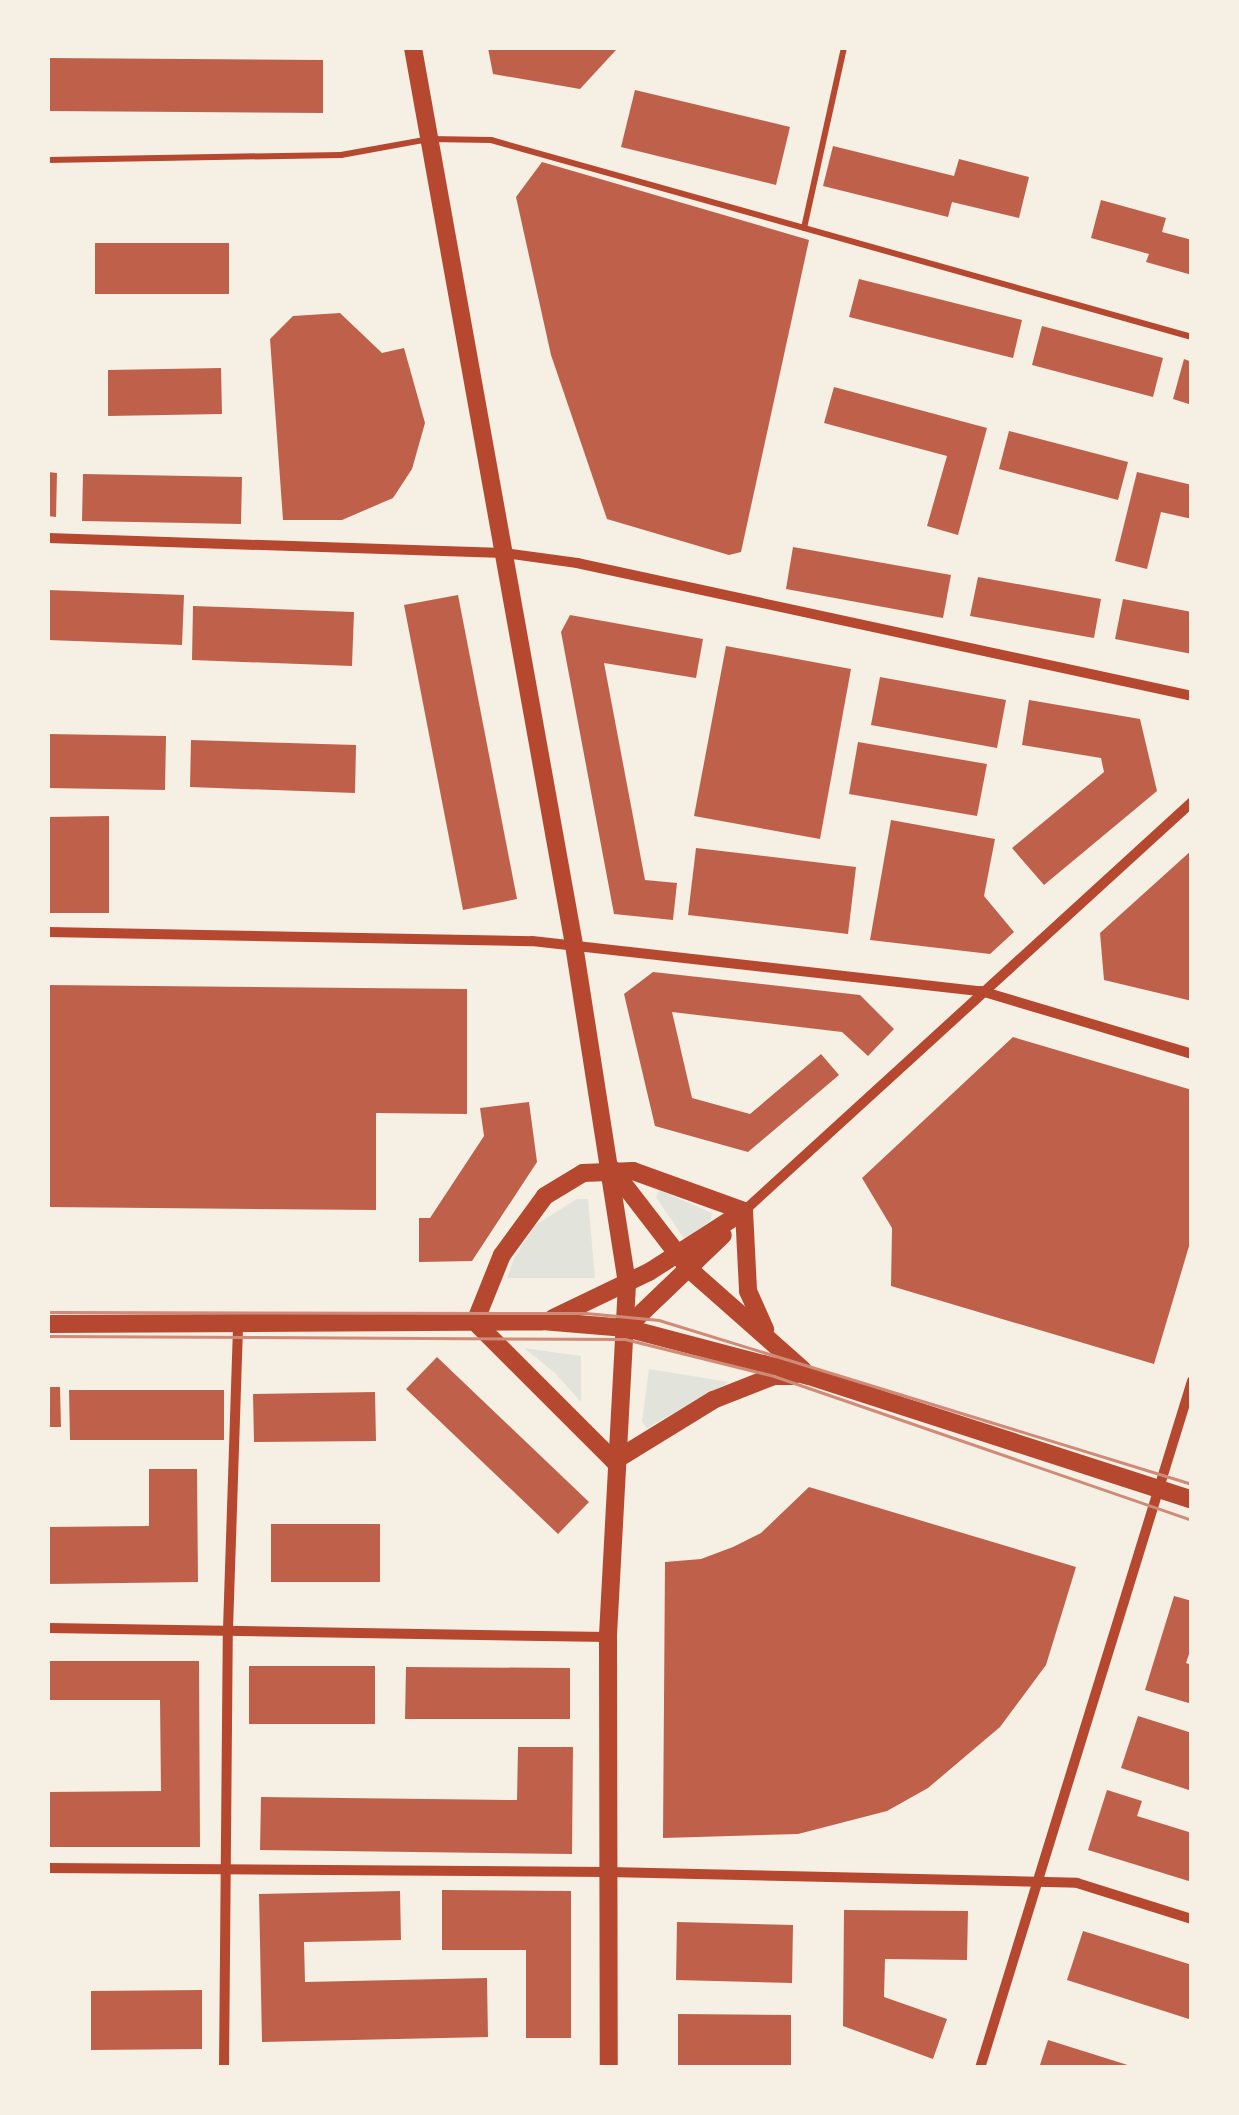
<!DOCTYPE html>
<html>
<head>
<meta charset="utf-8">
<style>
	body { margin:0 }
	#map { position:relative; width:1239px; height:2115px; overflow:hidden; background:#f6efe4; font-family:"Roboto Condensed",sans-serif }
	div>[style] { position:absolute }
	[style*='--x'] { left:calc(var(--x)*1px); top:calc(var(--y)*1px); width:calc(var(--w)*1px); rotate:calc(var(--a)*1deg) }
	.green>* { inset:0; background:#e2e4dc }
	.building>* { inset:0; background:#bf614a }
	.service>* { height:6px; margin:-3px; padding:0 3px; transform-origin:3px; border-radius:3px; background:#b5482f }
	.minor>* { height:10px; margin:-5px; padding:0 5px; transform-origin:5px; border-radius:5px; background:#b5482f }
	.secondary>* { height:18px; margin:-9px; padding:0 9px; transform-origin:9px; border-radius:9px; background:#b5482f }
	.tram>* { height:2.5px; margin:-1.25px; padding:0 1.25px; transform-origin:1.25px; border-radius:1.25px; background:#cf8b77 }
	span { translate:-50% -50%; white-space:nowrap; text-align:center; line-height:1.15; -webkit-text-stroke:8px #f6efe4; paint-order:stroke }
	.frame { position:absolute; inset:0; border:50px solid #f6efe4; pointer-events:none }
</style>
</head>
<body>
<div id="map">
	<div class="green">
		<div style="clip-path:polygon(659px 1190px,712px 1213px,711px 1220px,685px 1240px,656px 1197px)"></div>
		<div style="clip-path:polygon(577px 1199px,588px 1199px,595px 1278px,507px 1278px,514px 1258px,535px 1225px)"></div>
		<div style="clip-path:polygon(524px 1348px,581px 1356px,581px 1402px,555px 1373px)"></div>
		<div style="clip-path:polygon(649px 1369px,729px 1382px,647px 1428px,642px 1422px)"></div>
	</div>
	<div class="building">
		<div style="clip-path:polygon(488px 48px,616px 48px,616px 50px,580px 89px,493px 74px)"></div>
		<div style="clip-path:polygon(48px 58px,323px 60px,323px 113px,48px 111px)"></div>
		<div style="clip-path:polygon(635px 90px,790px 127px,776px 185px,621px 147px)"></div>
		<div style="clip-path:polygon(833px 146px,954px 176px,959px 159px,1029px 177px,1019px 218px,952px 202px,948px 217px,823px 186px)"></div>
		<div style="clip-path:polygon(542px 162px,809px 240px,741px 552px,729px 555px,607px 519px,551px 355px,516px 197px)"></div>
		<div style="clip-path:polygon(1101px 200px,1166px 218px,1162px 232px,1192px 240px,1192px 275px,1146px 262px,1149px 254px,1091px 238px)"></div>
		<div style="clip-path:polygon(95px 243px,229px 243px,229px 294px,95px 294px)"></div>
		<div style="clip-path:polygon(859px 279px,1022px 320px,1013px 358px,849px 317px)"></div>
		<div style="clip-path:polygon(340px 313px,382px 353px,404px 348px,425px 423px,412px 469px,393px 498px,342px 520px,283px 520px,270px 339px,293px 316px)"></div>
		<div style="clip-path:polygon(1042px 326px,1163px 358px,1153px 397px,1032px 365px)"></div>
		<div style="clip-path:polygon(1184px 359px,1192px 362px,1192px 405px,1173px 399px)"></div>
		<div style="clip-path:polygon(221px 368px,222px 414px,108px 416px,108px 370px)"></div>
		<div style="clip-path:polygon(834px 387px,987px 428px,958px 535px,927px 526px,947px 456px,824px 423px)"></div>
		<div style="clip-path:polygon(1009px 431px,1128px 462px,1118px 500px,999px 469px)"></div>
		<div style="clip-path:polygon(48px 472px,57px 473px,56px 517px,48px 516px)"></div>
		<div style="clip-path:polygon(1137px 472px,1192px 485px,1192px 519px,1161px 512px,1147px 569px,1115px 561px)"></div>
		<div style="clip-path:polygon(83px 474px,242px 477px,241px 524px,82px 521px)"></div>
		<div style="clip-path:polygon(793px 547px,951px 575px,943px 618px,786px 589px)"></div>
		<div style="clip-path:polygon(978px 577px,1101px 599px,1094px 638px,970px 616px)"></div>
		<div style="clip-path:polygon(48px 590px,184px 595px,182px 645px,48px 640px)"></div>
		<div style="clip-path:polygon(458px 595px,517px 899px,463px 910px,404px 605px)"></div>
		<div style="clip-path:polygon(1123px 599px,1192px 612px,1192px 654px,1115px 639px)"></div>
		<div style="clip-path:polygon(193px 606px,354px 612px,352px 666px,192px 660px)"></div>
		<div style="clip-path:polygon(570px 615px,703px 639px,696px 678px,604px 663px,645px 880px,677px 883px,673px 920px,614px 914px,561px 632px)"></div>
		<div style="clip-path:polygon(726px 646px,851px 669px,820px 839px,694px 816px)"></div>
		<div style="clip-path:polygon(880px 677px,1006px 700px,997px 748px,871px 725px)"></div>
		<div style="clip-path:polygon(1029px 700px,1140px 719px,1157px 791px,1044px 885px,1012px 848px,1104px 772px,1101px 758px,1022px 745px)"></div>
		<div style="clip-path:polygon(48px 734px,166px 736px,165px 790px,48px 788px)"></div>
		<div style="clip-path:polygon(191px 740px,356px 745px,355px 793px,190px 787px)"></div>
		<div style="clip-path:polygon(858px 742px,987px 764px,977px 816px,849px 794px)"></div>
		<div style="clip-path:polygon(109px 816px,109px 913px,48px 913px,48px 817px)"></div>
		<div style="clip-path:polygon(891px 820px,995px 839px,984px 896px,1014px 932px,990px 954px,870px 940px)"></div>
		<div style="clip-path:polygon(696px 848px,856px 867px,848px 934px,688px 915px)"></div>
		<div style="clip-path:polygon(1192px 850px,1192px 1001px,1104px 980px,1100px 933px)"></div>
		<div style="clip-path:polygon(653px 972px,860px 995px,894px 1029px,868px 1056px,842px 1032px,672px 1012px,692px 1098px,750px 1114px,821px 1054px,839px 1075px,748px 1152px,655px 1126px,624px 994px)"></div>
		<div style="clip-path:polygon(48px 985px,467px 989px,467px 1114px,376px 1113px,376px 1210px,48px 1207px)"></div>
		<div style="clip-path:polygon(1013px 1037px,1192px 1090px,1192px 1236px,1154px 1364px,891px 1286px,892px 1228px,862px 1178px)"></div>
		<div style="clip-path:polygon(529px 1102px,537px 1162px,472px 1261px,419px 1262px,419px 1218px,430px 1218px,484px 1136px,480px 1108px)"></div>
		<div style="clip-path:polygon(437px 1357px,589px 1502px,558px 1534px,406px 1389px)"></div>
		<div style="clip-path:polygon(48px 1387px,60px 1387px,61px 1427px,48px 1427px)"></div>
		<div style="clip-path:polygon(69px 1390px,224px 1390px,224px 1440px,70px 1440px)"></div>
		<div style="clip-path:polygon(375px 1392px,376px 1441px,254px 1442px,253px 1394px)"></div>
		<div style="clip-path:polygon(149px 1469px,197px 1469px,198px 1582px,48px 1584px,48px 1527px,149px 1526px)"></div>
		<div style="clip-path:polygon(809px 1487px,1076px 1567px,1046px 1665px,1000px 1727px,928px 1788px,887px 1811px,798px 1834px,663px 1838px,665px 1562px,701px 1559px,733px 1547px,761px 1533px)"></div>
		<div style="clip-path:polygon(271px 1524px,380px 1524px,380px 1582px,271px 1582px)"></div>
		<div style="clip-path:polygon(1174px 1596px,1192px 1601px,1192px 1645px,1186px 1663px,1192px 1665px,1192px 1704px,1145px 1690px)"></div>
		<div style="clip-path:polygon(48px 1661px,199px 1661px,200px 1847px,48px 1847px,48px 1792px,161px 1791px,160px 1700px,48px 1700px)"></div>
		<div style="clip-path:polygon(249px 1666px,375px 1666px,375px 1724px,249px 1724px)"></div>
		<div style="clip-path:polygon(406px 1667px,570px 1668px,570px 1719px,405px 1719px)"></div>
		<div style="clip-path:polygon(1138px 1716px,1192px 1733px,1192px 1791px,1121px 1768px)"></div>
		<div style="clip-path:polygon(518px 1747px,573px 1747px,572px 1854px,260px 1850px,261px 1797px,517px 1800px)"></div>
		<div style="clip-path:polygon(1107px 1790px,1142px 1801px,1137px 1816px,1192px 1833px,1192px 1882px,1088px 1850px)"></div>
		<div style="clip-path:polygon(442px 1890px,571px 1891px,571px 2038px,526px 2038px,526px 1950px,442px 1950px)"></div>
		<div style="clip-path:polygon(400px 1891px,401px 1940px,304px 1942px,305px 1982px,487px 1978px,488px 2037px,262px 2042px,259px 1894px)"></div>
		<div style="clip-path:polygon(844px 1910px,968px 1911px,967px 1960px,885px 1959px,884px 1997px,947px 2019px,933px 2059px,843px 2026px)"></div>
		<div style="clip-path:polygon(677px 1922px,793px 1925px,792px 1983px,676px 1980px)"></div>
		<div style="clip-path:polygon(1083px 1931px,1192px 1965px,1192px 2020px,1067px 1980px)"></div>
		<div style="clip-path:polygon(202px 1990px,202px 2049px,91px 2050px,91px 1991px)"></div>
		<div style="clip-path:polygon(678px 2014px,791px 2015px,791px 2068px,678px 2068px)"></div>
		<div style="clip-path:polygon(1048px 2040px,1134px 2067px,1134px 2068px,1039px 2068px)"></div>
	</div>
	<div class="service">
		<div style="--x:48;--y:160;--w:293;--a:-1"></div>
		<div style="--x:341;--y:155;--w:89;--a:-10.3"></div>
		<div style="--x:429;--y:139;--w:62;--a:0.9"></div>
		<div style="--x:491;--y:140;--w:728;--a:15.7"></div>
		<div style="--x:804;--y:228;--w:184;--a:-77.5"></div>
	</div>
	<div class="minor">
		<div style="--x:48;--y:538;--w:456;--a:1.9"></div>
		<div style="--x:504;--y:553;--w:74;--a:7.8"></div>
		<div style="--x:577;--y:563;--w:629;--a:12.2"></div>
		<div style="--x:48;--y:932;--w:484;--a:1.1"></div>
		<div style="--x:532;--y:941;--w:452;--a:6.4"></div>
		<div style="--x:981;--y:991;--w:220;--a:16.6"></div>
		<div style="--x:744;--y:1211;--w:607;--a:-42.39"></div>
		<div style="--x:48;--y:1628;--w:560;--a:0.92"></div>
		<div style="--x:48;--y:1868;--w:560;--a:0.41"></div>
		<div style="--x:608;--y:1872;--w:469;--a:1.3"></div>
		<div style="--x:1077;--y:1883;--w:121;--a:17.4"></div>
		<div style="--x:224;--y:2068;--w:439;--a:-89.5"></div>
		<div style="--x:228;--y:1629;--w:305;--a:-88.1"></div>
		<div style="--x:980;--y:2068;--w:719;--a:-72.85"></div>
	</div>
	<div class="secondary">
		<div style="--x:413;--y:48;--w:911;--a:79.82"></div>
		<div style="--x:574;--y:945;--w:343;--a:81.1"></div>
		<div style="--x:627;--y:1284;--w:354;--a:93.1"></div>
		<div style="--x:608;--y:1637;--w:431;--a:89.9"></div>
		<div style="--x:612;--y:1169;--w:126;--a:52.4"></div>
		<div style="--x:689;--y:1269;--w:152;--a:41.5"></div>
		<div style="--x:744;--y:1211;--w:80;--a:87.1"></div>
		<div style="--x:748;--y:1291;--w:42;--a:65.9"></div>
		<div style="--x:553;--y:1318;--w:106;--a:-25.6"></div>
		<div style="--x:649;--y:1272;--w:113;--a:-32.7"></div>
		<div style="--x:48;--y:1324;--w:494;--a:-0.3"></div>
		<div style="--x:542;--y:1321;--w:84;--a:4.8"></div>
		<div style="--x:626;--y:1328;--w:189;--a:14.7"></div>
		<div style="--x:809;--y:1376;--w:403;--a:17.9"></div>
		<div style="--x:626;--y:1328;--w:134;--a:-43.8"></div>
		<div style="--x:614;--y:1461;--w:197;--a:-135"></div>
		<div style="--x:475;--y:1322;--w:72;--a:-68.1"></div>
		<div style="--x:502;--y:1255;--w:73;--a:-53.9"></div>
		<div style="--x:545;--y:1196;--w:44;--a:-31.2"></div>
		<div style="--x:583;--y:1173;--w:50;--a:-2.3"></div>
		<div style="--x:633;--y:1171;--w:118;--a:19.8"></div>
		<div style="--x:614;--y:1461;--w:116;--a:-31.6"></div>
		<div style="--x:713;--y:1400;--w:66;--a:-21.5"></div>
		<div style="--x:774;--y:1376;--w:18;--a:0"></div>
	</div>
	<div class="tram">
		<div style="--x:48;--y:1312;--w:538;--a:0.11"></div>
		<div style="--x:586;--y:1313;--w:73;--a:5.5"></div>
		<div style="--x:659;--y:1320;--w:558;--a:17.1"></div>
		<div style="--x:48;--y:1336;--w:577;--a:0.3"></div>
		<div style="--x:625;--y:1339;--w:154;--a:13.9"></div>
		<div style="--x:774;--y:1376;--w:442;--a:19"></div>
	</div>
	<div class="frame"></div>
</div>
</body>
</html>
